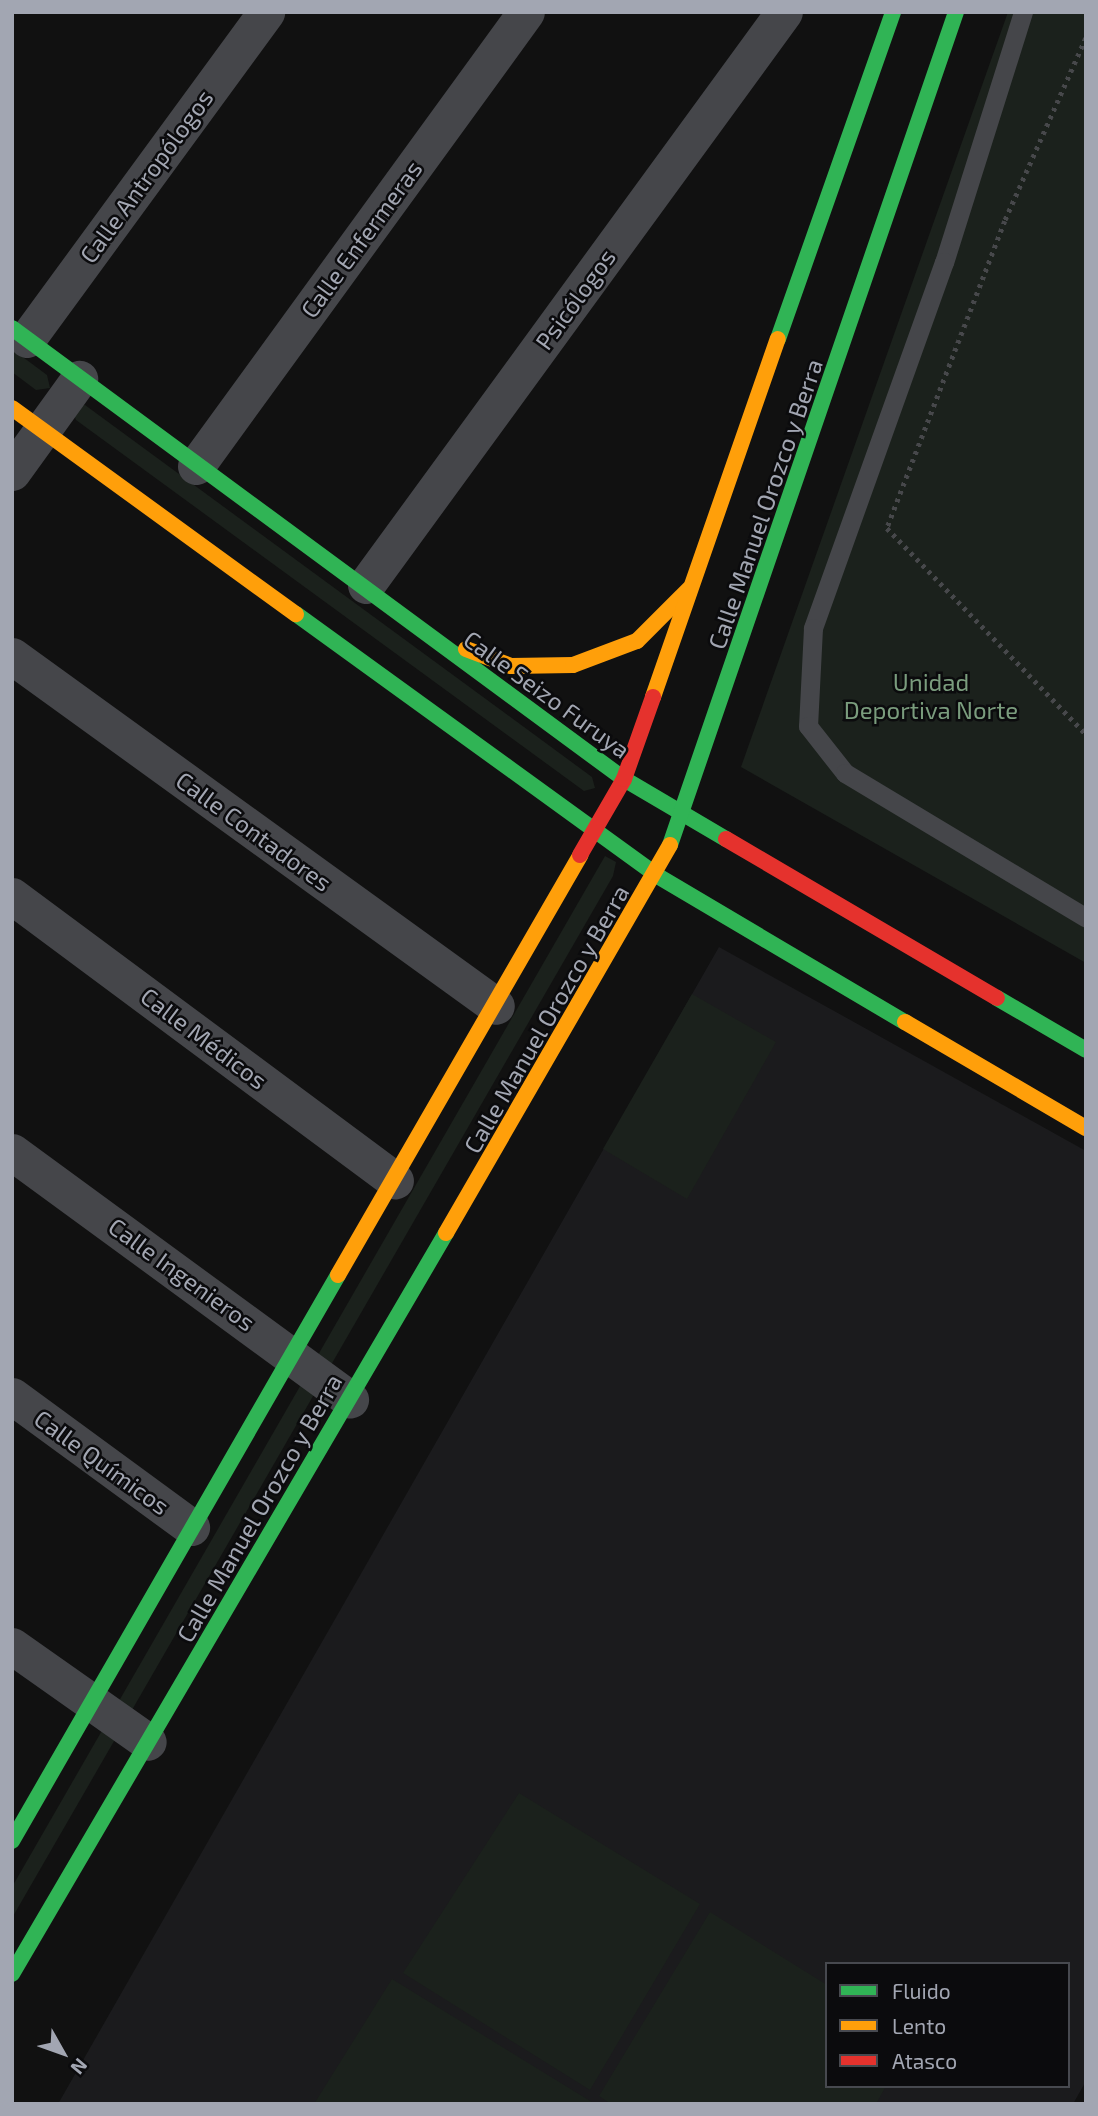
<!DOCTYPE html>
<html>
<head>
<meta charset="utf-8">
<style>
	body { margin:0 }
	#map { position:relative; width:1098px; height:2116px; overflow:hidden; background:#111; font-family:"Exo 2",sans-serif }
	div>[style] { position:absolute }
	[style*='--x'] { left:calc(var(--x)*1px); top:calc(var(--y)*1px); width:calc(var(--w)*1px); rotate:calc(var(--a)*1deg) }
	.built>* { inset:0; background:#1b1b1d }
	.green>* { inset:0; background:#1b211c }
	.path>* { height:4.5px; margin-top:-2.25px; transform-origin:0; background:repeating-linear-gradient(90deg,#47484b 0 3.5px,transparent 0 8.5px) }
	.lane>* { height:19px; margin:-9.5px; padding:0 9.5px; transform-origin:9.5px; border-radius:9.5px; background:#45464a }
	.street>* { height:37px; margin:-18.5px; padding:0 18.5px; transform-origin:18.5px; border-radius:18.5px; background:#45464a }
	.fast>* { height:16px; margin:-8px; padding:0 8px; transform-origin:8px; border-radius:8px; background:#30b455 }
	.slow>* { height:16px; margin:-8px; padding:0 8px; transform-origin:8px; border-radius:8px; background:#ff9f0a }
	.jam>* { height:16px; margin:-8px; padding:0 8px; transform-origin:8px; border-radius:8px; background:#e5322d }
	span { translate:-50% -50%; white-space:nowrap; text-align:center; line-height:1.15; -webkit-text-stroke:5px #0b0b0d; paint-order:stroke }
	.street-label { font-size:24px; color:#a2a6b2 }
	.park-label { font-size:24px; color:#7a9c7d }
	.frame { position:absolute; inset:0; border:14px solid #a2a6b2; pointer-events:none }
	.legend { position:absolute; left:825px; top:1962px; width:245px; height:126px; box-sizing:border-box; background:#0b0b0d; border:2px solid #47494f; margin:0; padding:9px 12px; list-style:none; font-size:21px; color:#a2a6b2 }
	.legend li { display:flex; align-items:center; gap:14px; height:35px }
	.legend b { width:35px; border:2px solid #47494f }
	.north { position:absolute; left:28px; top:2018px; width:70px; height:70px; -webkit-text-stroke:5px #0b0b0d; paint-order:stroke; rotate:130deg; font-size:19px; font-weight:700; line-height:28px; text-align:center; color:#a2a6b2 }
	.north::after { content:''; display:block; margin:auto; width:24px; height:32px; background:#a2a6b2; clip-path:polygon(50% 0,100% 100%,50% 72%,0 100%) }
</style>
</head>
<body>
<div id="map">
	<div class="built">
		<div style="clip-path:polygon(evenodd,719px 947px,1086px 1151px,1086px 2081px,1073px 2104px,58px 2104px,719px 947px,827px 1964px,1068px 1964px,1068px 2086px,827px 2086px,827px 1964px)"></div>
	</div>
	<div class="green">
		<div style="clip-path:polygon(1008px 12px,1086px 12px,1086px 963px,741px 767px)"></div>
		<div style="clip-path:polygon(12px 349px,47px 375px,50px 388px,36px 390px,12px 372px)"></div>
		<div style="clip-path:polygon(85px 405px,592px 777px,595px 788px,584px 791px,76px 420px,71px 408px)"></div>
		<div style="clip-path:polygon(605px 856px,616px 862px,613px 876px,12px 1918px,12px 1887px)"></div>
		<div style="clip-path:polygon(692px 994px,776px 1042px,687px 1199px,603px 1149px)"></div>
		<div style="clip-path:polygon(519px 1793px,700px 1904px,590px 2090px,403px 1973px)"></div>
		<div style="clip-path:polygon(710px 1912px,827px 1985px,827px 2086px,886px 2086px,876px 2104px,611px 2104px,599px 2096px)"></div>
		<div style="clip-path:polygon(392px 1979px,595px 2104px,314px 2104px)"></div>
	</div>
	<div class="path">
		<div style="--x:1086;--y:38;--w:200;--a:113.9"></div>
		<div style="--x:1005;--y:221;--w:329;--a:111"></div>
		<div style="--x:887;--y:528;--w:286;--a:46"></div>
	</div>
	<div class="lane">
		<div style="--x:1023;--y:12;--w:262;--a:107.5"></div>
		<div style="--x:944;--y:262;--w:389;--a:109.7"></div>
		<div style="--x:813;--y:628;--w:98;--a:92.9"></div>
		<div style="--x:808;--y:726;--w:60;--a:51.8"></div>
		<div style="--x:845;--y:773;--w:281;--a:31"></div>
	</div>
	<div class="street">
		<div style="--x:27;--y:339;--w:405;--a:-53.8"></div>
		<div style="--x:196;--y:466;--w:561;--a:-53.99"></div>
		<div style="--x:12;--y:472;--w:115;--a:-54.2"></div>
		<div style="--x:366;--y:585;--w:709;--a:-53.89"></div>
		<div style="--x:12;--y:656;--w:597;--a:35.87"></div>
		<div style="--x:12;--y:896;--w:477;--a:36.6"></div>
		<div style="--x:12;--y:1152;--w:419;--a:36.2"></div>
		<div style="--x:12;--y:1396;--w:222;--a:36.2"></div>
		<div style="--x:12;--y:1646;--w:166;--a:35.2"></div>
	</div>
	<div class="fast">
		<div style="--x:12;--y:328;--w:760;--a:36.39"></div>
		<div style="--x:624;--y:779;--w:118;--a:30.5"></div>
		<div style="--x:778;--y:339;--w:347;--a:-70.6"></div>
		<div style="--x:296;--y:614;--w:445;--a:35.9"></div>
		<div style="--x:656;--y:875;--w:289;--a:30.6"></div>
		<div style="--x:670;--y:845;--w:881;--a:-71.05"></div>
		<div style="--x:997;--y:998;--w:103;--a:30.3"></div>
		<div style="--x:12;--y:1841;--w:653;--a:-60.06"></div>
		<div style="--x:12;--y:1974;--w:859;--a:-59.64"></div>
	</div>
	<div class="slow">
		<div style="--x:12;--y:408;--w:351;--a:36"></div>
		<div style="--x:466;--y:649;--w:48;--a:20.7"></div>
		<div style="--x:511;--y:666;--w:62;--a:-0.9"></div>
		<div style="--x:573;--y:665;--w:68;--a:-20.6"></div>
		<div style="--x:637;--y:641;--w:74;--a:-45"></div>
		<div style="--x:653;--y:697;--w:379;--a:-70.8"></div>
		<div style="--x:905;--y:1022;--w:210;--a:30.4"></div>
		<div style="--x:446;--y:1233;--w:448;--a:-60"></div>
		<div style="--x:338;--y:1275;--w:485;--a:-60"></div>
	</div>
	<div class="jam">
		<div style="--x:726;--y:839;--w:314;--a:30.4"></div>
		<div style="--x:580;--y:855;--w:88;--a:-59.9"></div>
		<div style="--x:624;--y:779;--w:87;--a:-70.5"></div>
	</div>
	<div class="street-label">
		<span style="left:146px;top:176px;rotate:-54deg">Calle Antropólogos</span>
		<span style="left:361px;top:239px;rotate:-54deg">Calle Enfermeras</span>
		<span style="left:575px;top:299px;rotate:-54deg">Psicólogos</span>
		<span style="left:765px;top:504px;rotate:-71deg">Calle Manuel Orozco y Berra</span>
		<span style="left:547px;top:694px;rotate:36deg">Calle Seizo Furuya</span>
		<span style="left:254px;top:831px;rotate:36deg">Calle Contadores</span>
		<span style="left:546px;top:1019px;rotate:-60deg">Calle Manuel Orozco y Berra</span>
		<span style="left:204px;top:1038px;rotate:37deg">Calle Médicos</span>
		<span style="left:182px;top:1274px;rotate:36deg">Calle Ingenieros</span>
		<span style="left:102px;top:1462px;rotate:36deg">Calle Químicos</span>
		<span style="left:259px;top:1508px;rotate:-60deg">Calle Manuel Orozco y Berra</span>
	</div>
	<div class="park-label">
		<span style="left:931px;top:696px">Unidad<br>Deportiva Norte</span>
	</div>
	<div class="frame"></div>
	<ul class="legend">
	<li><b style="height:9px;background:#30b455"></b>Fluido</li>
	<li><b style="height:9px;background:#ff9f0a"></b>Lento</li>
	<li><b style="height:9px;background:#e5322d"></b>Atasco</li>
	</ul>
	<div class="north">N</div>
</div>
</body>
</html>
